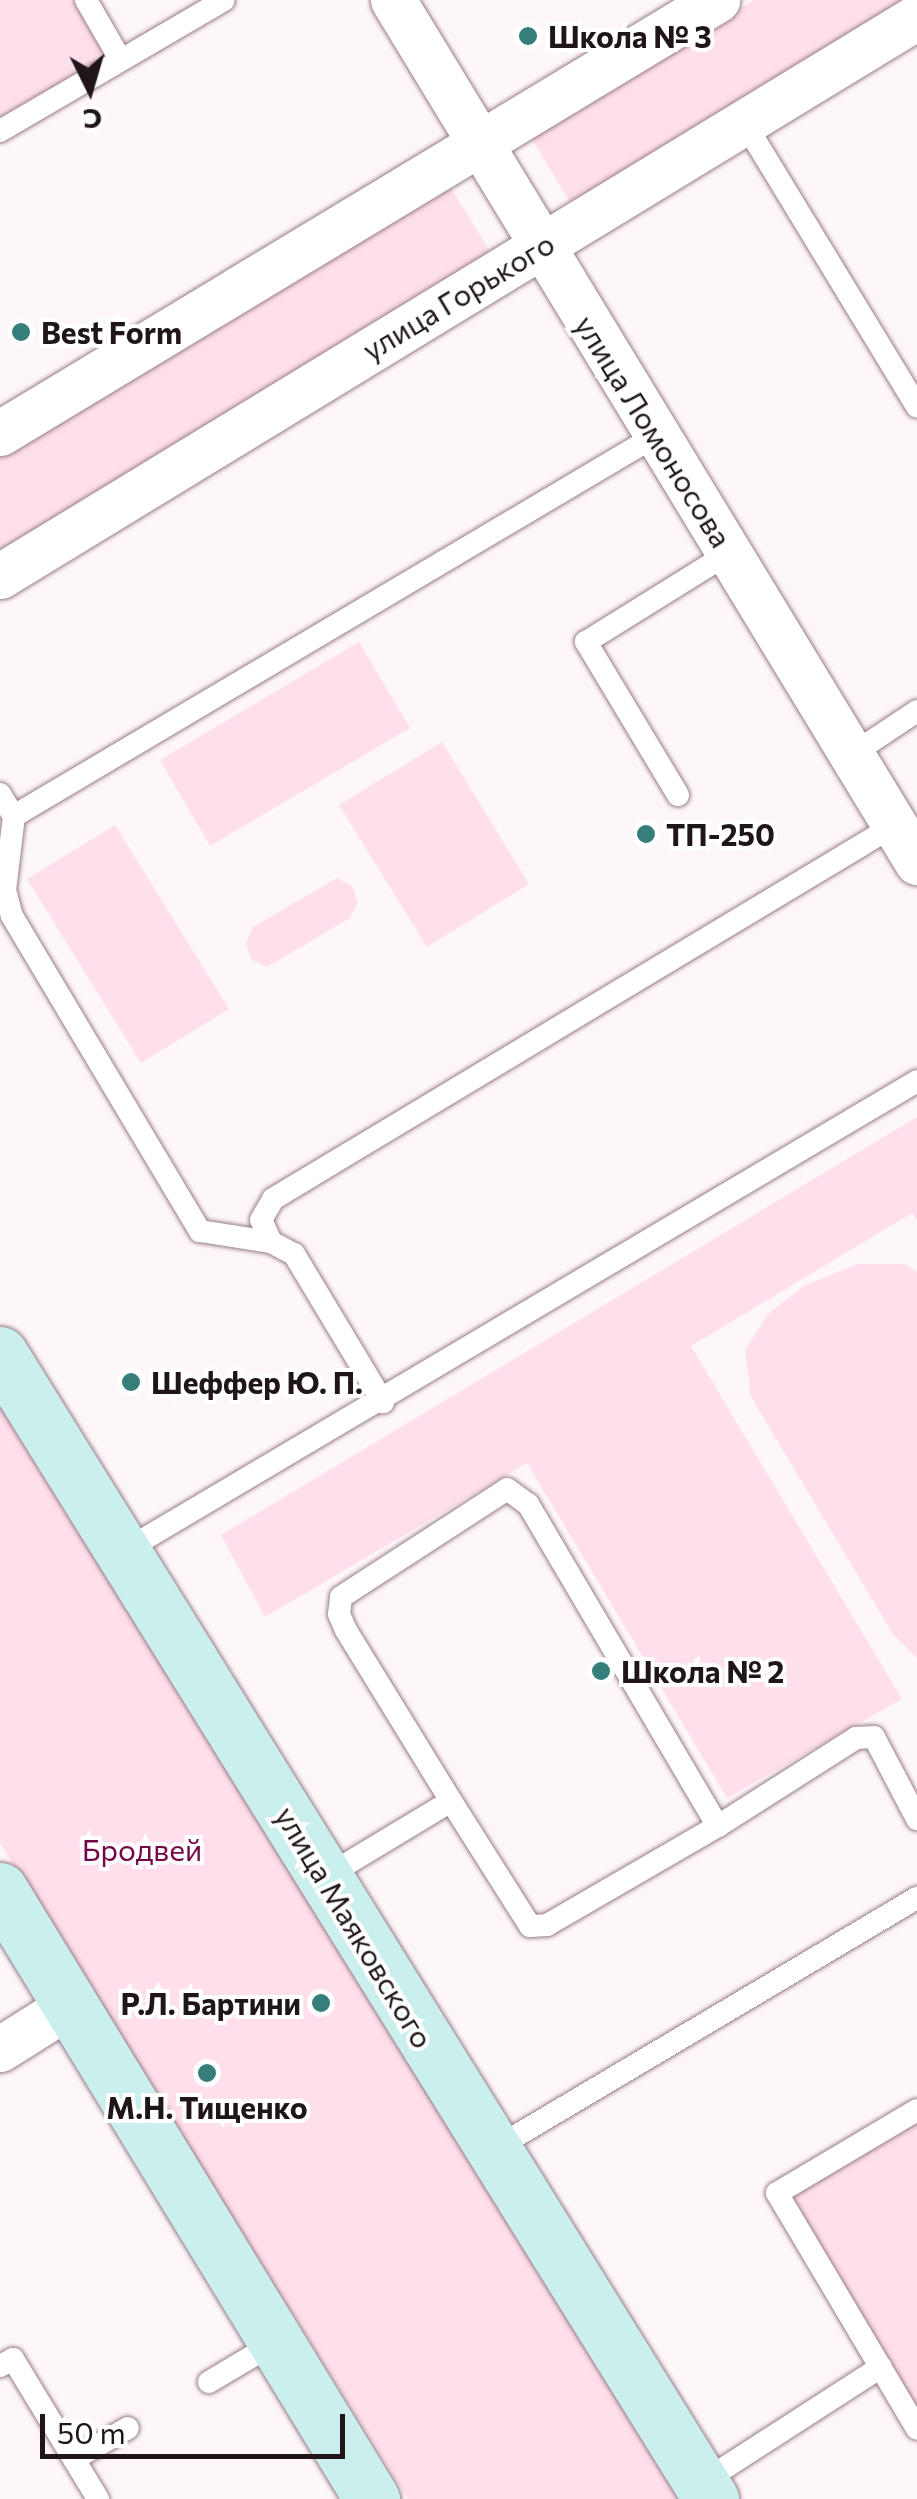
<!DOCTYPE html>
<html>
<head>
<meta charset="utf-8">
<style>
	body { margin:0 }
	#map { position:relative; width:917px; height:2499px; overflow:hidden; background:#fef7fa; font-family:Commissioner,sans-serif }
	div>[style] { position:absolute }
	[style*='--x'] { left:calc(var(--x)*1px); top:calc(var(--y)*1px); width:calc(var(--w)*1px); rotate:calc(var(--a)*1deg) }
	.green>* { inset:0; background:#fedfeb }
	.roads { filter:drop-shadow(0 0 2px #987d88) drop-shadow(0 0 2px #987d88) }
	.lane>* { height:22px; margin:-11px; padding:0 11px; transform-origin:11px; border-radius:11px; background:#fff }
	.street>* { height:45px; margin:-22.5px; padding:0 22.5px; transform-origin:22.5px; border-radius:22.5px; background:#fff }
	.secondary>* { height:55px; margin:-27.5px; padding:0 27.5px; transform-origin:27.5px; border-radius:27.5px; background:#caefed }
	.dots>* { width:28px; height:28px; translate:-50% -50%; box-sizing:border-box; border:5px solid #fff; border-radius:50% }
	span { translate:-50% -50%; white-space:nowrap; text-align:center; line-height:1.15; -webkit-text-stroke:8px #fff; paint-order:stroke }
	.poi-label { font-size:30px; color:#20161a; font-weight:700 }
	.left { translate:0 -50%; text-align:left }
	.right { translate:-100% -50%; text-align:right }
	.street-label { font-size:30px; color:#20161a }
	.park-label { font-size:30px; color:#720845 }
	.north { position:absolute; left:40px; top:40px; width:100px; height:100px; -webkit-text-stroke:8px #fff; paint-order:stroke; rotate:175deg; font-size:28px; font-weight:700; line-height:40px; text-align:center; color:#20161a }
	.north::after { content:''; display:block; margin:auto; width:35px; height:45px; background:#20161a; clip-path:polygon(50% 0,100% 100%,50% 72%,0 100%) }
	.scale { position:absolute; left:40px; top:2414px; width:305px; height:45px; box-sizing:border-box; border:5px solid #20161a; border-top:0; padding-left:12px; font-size:30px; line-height:35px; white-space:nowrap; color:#20161a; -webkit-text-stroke:8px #fff; paint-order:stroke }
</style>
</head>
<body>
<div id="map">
	<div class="green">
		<div style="clip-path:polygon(0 0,75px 0,108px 56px,0 120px)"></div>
		<div style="clip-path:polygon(754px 0,908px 0,571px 204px,530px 136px)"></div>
		<div style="clip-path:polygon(449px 185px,491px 253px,0 550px,0 456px)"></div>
		<div style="clip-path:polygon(359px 642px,410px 728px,210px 846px,160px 760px)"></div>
		<div style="clip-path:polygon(442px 742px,529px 884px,427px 947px,339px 805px)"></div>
		<div style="clip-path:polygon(115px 825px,229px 1009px,141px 1063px,27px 879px)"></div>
		<div style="clip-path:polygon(337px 878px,352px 886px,358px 902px,350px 918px,267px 967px,251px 959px,246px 943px,253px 927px)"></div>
		<div style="clip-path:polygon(917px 1117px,917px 1220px,912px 1213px,691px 1346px,902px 1699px,727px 1798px,527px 1463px,265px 1617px,221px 1535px)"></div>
		<div style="clip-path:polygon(857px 1264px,905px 1264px,917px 1272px,917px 1658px,893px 1634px,751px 1397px,745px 1350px,768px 1314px,804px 1286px)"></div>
		<div style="clip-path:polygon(0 1401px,683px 2499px,408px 2499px,0 1843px)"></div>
		<div style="clip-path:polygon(917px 2118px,917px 2417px,786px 2195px)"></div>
	</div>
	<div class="roads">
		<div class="lane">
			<div style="--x:86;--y:0;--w:68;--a:60"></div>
			<div style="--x:744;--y:122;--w:333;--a:58.7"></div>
			<div style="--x:0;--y:131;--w:259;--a:-30.3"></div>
			<div style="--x:851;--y:755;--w:79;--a:-33.7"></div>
			<div style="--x:0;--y:794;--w:26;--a:58"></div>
			<div style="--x:14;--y:816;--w:75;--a:96.9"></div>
			<div style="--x:5;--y:890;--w:27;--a:75"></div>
			<div style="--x:12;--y:916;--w:367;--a:59.2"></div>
			<div style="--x:200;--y:1231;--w:72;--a:8.8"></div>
			<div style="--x:271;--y:1242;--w:26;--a:28"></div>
			<div style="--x:294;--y:1254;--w:173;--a:59"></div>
			<div style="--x:678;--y:795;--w:179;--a:-121"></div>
			<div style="--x:586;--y:642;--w:168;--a:-31.9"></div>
			<div style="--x:14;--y:816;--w:747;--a:-30.65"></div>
			<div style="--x:271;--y:1242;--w:24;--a:-114"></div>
			<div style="--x:261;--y:1220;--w:24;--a:-60"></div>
			<div style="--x:273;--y:1199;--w:726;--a:-31.02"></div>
			<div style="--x:124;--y:1551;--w:922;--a:-30.65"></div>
			<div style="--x:451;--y:1801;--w:148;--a:57.7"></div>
			<div style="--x:530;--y:1926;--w:17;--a:-3"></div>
			<div style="--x:547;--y:1925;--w:198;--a:-30.1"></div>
			<div style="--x:325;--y:1877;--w:147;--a:-31.1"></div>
			<div style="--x:451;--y:1801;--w:201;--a:-121.6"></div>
			<div style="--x:346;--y:1630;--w:17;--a:-114"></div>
			<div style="--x:339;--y:1614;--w:17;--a:-83"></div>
			<div style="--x:341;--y:1597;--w:198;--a:-33"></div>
			<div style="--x:507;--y:1489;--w:26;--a:36"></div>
			<div style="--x:528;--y:1504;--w:374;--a:59.5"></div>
			<div style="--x:718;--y:1826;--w:164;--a:-32.5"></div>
			<div style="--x:856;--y:1738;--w:18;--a:-3"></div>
			<div style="--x:874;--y:1737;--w:93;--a:62.3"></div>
			<div style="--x:917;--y:2110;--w:163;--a:149.3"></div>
			<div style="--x:777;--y:2193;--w:274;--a:59.3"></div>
			<div style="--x:494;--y:2149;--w:492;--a:-30.7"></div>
			<div style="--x:0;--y:2366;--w:15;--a:-28"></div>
			<div style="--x:13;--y:2359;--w:164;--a:58.7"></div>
			<div style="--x:209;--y:2382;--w:78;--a:-30.8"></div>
			<div style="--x:74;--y:2459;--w:62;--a:-29.9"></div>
			<div style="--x:701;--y:2483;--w:214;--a:-32.8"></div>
		</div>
		<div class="street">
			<div style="--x:393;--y:0;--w:1009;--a:58.71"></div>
			<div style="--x:0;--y:433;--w:838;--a:-31.13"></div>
			<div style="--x:0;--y:576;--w:1074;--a:-31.37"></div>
			<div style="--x:0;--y:2049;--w:83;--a:-32.2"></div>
		</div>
		<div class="secondary">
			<div style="--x:0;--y:1354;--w:1348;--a:58.16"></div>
			<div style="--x:0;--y:1890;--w:714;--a:58.58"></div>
		</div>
	</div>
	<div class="dots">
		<div style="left:528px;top:36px;background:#367e79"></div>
		<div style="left:21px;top:332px;background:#367e79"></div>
		<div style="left:646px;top:834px;background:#367e79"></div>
		<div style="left:131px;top:1382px;background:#367e79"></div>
		<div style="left:601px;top:1671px;background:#367e79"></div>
		<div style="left:321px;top:2003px;background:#367e79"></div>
		<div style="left:207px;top:2073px;background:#367e79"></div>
	</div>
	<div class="poi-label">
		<span class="left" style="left:548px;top:36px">Школа № 3</span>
		<span class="left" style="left:41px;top:332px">Best Form</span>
		<span class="left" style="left:666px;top:834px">ТП-250</span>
		<span class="left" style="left:151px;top:1382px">Шеффер Ю. П.</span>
		<span class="left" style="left:621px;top:1671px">Школа № 2</span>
		<span class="right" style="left:301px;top:2003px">Р.Л. Бартини</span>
		<span style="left:207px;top:2107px">М.Н. Тищенко</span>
	</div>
	<div class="street-label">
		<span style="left:458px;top:296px;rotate:-31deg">улица Горького</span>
		<span style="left:654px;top:431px;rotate:58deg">улица Ломоносова</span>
		<span style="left:355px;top:1927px;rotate:59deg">улица Маяковского</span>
	</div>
	<div class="park-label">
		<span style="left:142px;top:1849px">Бродвей</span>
	</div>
	<div class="north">С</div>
	<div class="scale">50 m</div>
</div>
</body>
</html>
